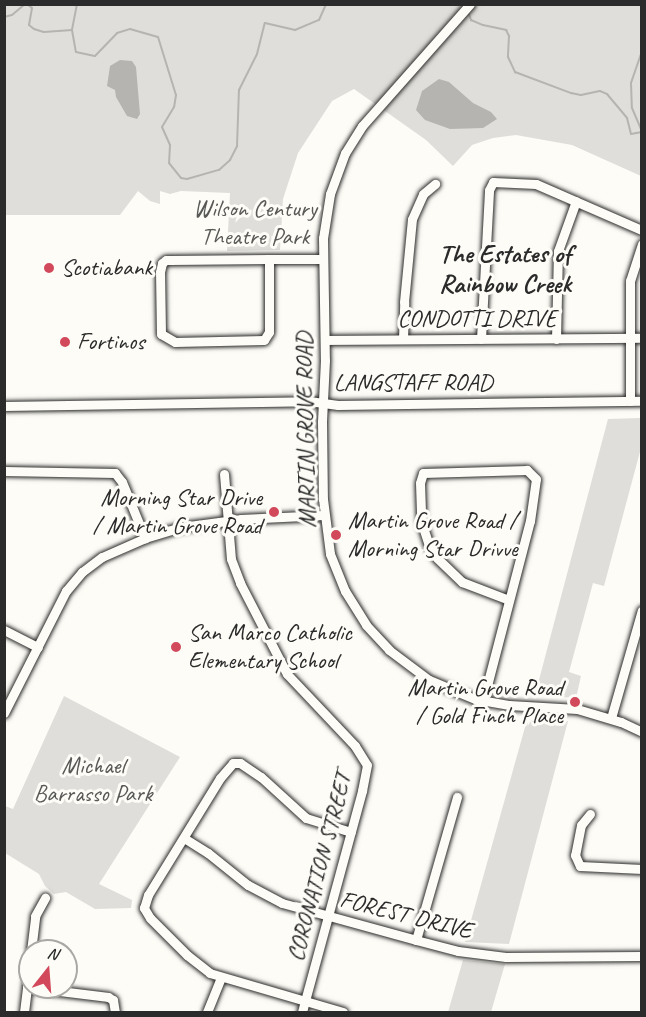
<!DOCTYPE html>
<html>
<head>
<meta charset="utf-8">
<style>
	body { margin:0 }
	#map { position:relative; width:646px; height:1017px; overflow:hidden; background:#fdfcf7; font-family:Caveat,sans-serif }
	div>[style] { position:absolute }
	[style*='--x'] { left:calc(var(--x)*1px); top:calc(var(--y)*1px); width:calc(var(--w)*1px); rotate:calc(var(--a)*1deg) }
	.green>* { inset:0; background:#dfdeda }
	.water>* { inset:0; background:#b5b4b1 }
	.stream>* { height:2px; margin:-1px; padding:0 1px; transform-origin:1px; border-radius:1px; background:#b5b4b1 }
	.roads { filter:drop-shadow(0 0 2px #2b2b2b) drop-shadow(0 0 2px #2b2b2b) }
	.minor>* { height:9px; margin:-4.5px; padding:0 4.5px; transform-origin:4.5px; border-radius:4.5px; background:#fdfcf7 }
	.dots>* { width:16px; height:16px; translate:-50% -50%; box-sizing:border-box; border:3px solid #fdfcf7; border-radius:50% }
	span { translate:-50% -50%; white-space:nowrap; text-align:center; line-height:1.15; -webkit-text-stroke:6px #fdfcf7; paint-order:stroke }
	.park-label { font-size:24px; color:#585857 }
	.poi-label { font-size:24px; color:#2b2b2b }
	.left { translate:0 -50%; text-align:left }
	.right { translate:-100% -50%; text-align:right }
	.street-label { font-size:24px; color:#2b2b2b }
	.neighbourhood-label { font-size:26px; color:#2b2b2b; font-weight:700 }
	.frame { position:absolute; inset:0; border:6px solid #2b2b2b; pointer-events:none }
	.north { position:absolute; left:18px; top:939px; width:60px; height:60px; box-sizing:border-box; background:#fdfcf7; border:2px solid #a9a8a5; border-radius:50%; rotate:17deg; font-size:16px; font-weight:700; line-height:24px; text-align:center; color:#2b2b2b }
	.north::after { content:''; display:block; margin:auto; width:21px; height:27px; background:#d1495b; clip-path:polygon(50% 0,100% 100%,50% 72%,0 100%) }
</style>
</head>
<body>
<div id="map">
	<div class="green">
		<div style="clip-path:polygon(613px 4px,641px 6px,641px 176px,572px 145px,516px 135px,493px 138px,472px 145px,453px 166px,426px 140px,354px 89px,332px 101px,298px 153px,283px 199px,280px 250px,227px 251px,230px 193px,181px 191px,170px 194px,160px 191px,160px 204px,150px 201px,138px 191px,120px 215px,5px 215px,4px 5px)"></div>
		<div style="clip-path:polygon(641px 418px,641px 448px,604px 586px,593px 583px,569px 672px,581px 676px,576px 698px,535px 695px,608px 419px)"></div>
		<div style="clip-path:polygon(64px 696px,180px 757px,99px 884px,132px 900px,131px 908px,95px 909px,66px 892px,54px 894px,45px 886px,39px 874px,5px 853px,5px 806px,13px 809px)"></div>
		<div style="clip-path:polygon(527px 720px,568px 721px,509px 944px,465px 942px)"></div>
		<div style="clip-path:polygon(463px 960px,505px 964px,491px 1012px,448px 1012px)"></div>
	</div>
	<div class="water">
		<div style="clip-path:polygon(120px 60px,132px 61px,136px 67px,140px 114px,137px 119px,127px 116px,116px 97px,115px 90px,107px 86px,110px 66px)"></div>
		<div style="clip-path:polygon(439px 79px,449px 82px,473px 103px,491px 112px,497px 119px,483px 128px,450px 129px,425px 120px,416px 110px,422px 91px)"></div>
	</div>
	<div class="stream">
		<div style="--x:27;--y:4;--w:6;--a:39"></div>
		<div style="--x:32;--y:8;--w:17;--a:100"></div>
		<div style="--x:29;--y:25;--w:6;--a:39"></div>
		<div style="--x:34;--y:29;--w:10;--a:17"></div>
		<div style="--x:44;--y:32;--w:28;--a:-4"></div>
		<div style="--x:77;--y:4;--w:26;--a:101"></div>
		<div style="--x:72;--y:30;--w:22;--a:80"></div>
		<div style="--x:76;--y:52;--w:19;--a:12"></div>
		<div style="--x:95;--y:56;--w:32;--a:-46"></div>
		<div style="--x:117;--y:33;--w:14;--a:-17"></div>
		<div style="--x:130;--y:29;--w:29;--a:16"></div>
		<div style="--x:158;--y:37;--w:61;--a:72.8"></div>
		<div style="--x:176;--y:95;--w:12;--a:99"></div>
		<div style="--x:174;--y:107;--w:23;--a:121"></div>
		<div style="--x:162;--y:127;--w:20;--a:66"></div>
		<div style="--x:170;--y:145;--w:18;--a:93"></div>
		<div style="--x:169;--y:163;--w:19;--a:51"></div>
		<div style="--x:181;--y:178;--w:6;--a:9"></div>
		<div style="--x:187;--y:179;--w:33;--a:-16"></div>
		<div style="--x:219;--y:170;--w:15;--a:-42"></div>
		<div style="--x:230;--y:160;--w:16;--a:-63"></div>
		<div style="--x:237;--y:146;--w:56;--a:-88"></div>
		<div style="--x:239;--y:90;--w:40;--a:-63.4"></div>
		<div style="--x:257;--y:54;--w:32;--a:-76"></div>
		<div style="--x:265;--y:23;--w:31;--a:13"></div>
		<div style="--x:295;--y:30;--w:26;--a:-23"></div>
		<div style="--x:319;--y:20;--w:17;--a:-66"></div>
		<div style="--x:468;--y:12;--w:9;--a:69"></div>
		<div style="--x:471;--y:20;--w:13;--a:23"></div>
		<div style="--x:483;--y:25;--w:24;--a:12"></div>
		<div style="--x:506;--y:30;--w:7;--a:63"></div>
		<div style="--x:509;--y:36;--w:21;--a:93"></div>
		<div style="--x:508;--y:57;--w:17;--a:65"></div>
		<div style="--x:515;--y:72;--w:60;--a:20.6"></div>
		<div style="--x:571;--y:93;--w:10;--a:11"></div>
		<div style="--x:581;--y:95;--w:19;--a:-12"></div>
		<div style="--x:600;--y:91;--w:8;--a:23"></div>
		<div style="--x:607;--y:94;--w:31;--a:50"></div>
		<div style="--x:627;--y:118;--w:16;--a:76"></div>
		<div style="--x:631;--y:134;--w:11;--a:-10"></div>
		<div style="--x:4;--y:17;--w:8;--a:-14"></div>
		<div style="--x:12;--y:15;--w:17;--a:-40"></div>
		<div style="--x:642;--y:23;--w:10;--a:90"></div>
		<div style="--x:642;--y:51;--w:34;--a:109"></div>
		<div style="--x:631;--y:83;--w:25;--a:88"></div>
		<div style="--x:632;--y:108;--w:26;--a:67"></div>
	</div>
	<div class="roads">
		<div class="minor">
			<div style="--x:470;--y:4;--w:163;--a:131.5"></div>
			<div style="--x:362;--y:126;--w:32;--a:122"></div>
			<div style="--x:345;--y:153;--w:44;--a:110.1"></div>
			<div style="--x:330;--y:194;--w:45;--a:99"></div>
			<div style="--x:323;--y:238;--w:122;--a:89.1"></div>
			<div style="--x:325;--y:360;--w:62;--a:92.8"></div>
			<div style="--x:322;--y:422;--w:77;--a:89.3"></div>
			<div style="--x:323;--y:499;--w:55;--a:82.7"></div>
			<div style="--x:330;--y:554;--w:40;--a:68"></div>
			<div style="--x:345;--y:591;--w:40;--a:58"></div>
			<div style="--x:366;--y:625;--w:34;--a:47"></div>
			<div style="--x:389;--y:650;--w:50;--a:36.9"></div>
			<div style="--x:429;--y:680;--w:50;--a:22.4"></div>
			<div style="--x:475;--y:699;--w:35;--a:10"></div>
			<div style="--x:509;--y:705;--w:68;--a:3.4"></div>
			<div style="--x:577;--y:709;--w:46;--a:16.5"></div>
			<div style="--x:621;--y:722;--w:23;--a:25"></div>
			<div style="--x:269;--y:259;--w:73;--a:90"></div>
			<div style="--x:269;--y:332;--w:9;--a:122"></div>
			<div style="--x:264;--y:340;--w:89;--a:178.7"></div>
			<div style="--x:175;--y:342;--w:16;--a:-150"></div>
			<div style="--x:161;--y:334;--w:62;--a:-90.9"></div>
			<div style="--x:160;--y:272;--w:9;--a:-77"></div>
			<div style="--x:162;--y:263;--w:5;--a:-37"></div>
			<div style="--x:166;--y:260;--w:4;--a:0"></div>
			<div style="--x:170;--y:260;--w:99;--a:-0.6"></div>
			<div style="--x:269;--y:259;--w:54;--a:0"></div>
			<div style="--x:403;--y:339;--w:37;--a:-88"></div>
			<div style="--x:404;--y:302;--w:83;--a:-84.5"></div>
			<div style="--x:412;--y:219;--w:27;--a:-66"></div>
			<div style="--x:423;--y:194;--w:16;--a:-40"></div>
			<div style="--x:481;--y:339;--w:149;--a:-86.9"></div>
			<div style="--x:489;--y:190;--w:9;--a:-63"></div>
			<div style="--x:493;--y:182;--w:43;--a:2.7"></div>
			<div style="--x:536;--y:184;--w:116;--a:23.5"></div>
			<div style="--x:556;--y:339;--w:88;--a:-88.7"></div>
			<div style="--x:558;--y:251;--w:53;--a:-70.2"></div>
			<div style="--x:325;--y:340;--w:317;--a:-0.4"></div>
			<div style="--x:630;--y:401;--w:120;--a:-90"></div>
			<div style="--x:630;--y:281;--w:39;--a:-72"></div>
			<div style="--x:4;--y:406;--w:305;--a:-0.9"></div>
			<div style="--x:309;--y:401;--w:29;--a:8"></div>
			<div style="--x:338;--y:405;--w:304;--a:-0.8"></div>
			<div style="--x:4;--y:471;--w:111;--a:1"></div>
			<div style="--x:115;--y:473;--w:11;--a:52"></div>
			<div style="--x:122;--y:482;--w:61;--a:67.7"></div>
			<div style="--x:224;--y:474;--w:85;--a:85.3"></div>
			<div style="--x:231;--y:559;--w:26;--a:69"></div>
			<div style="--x:240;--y:583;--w:102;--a:62.7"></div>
			<div style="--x:287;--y:674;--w:99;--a:46.6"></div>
			<div style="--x:355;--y:746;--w:22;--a:58"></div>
			<div style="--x:367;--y:765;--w:26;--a:101"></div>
			<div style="--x:362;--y:791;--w:229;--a:105.2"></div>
			<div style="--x:4;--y:630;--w:38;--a:27"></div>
			<div style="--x:483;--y:701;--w:186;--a:-75.4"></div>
			<div style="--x:530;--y:521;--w:42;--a:-81.9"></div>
			<div style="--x:536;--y:479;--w:13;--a:-135"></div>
			<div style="--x:527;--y:470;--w:104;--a:178.3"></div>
			<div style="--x:423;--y:473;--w:10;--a:107"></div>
			<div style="--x:420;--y:483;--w:38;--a:88"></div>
			<div style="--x:421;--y:521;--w:26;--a:72"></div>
			<div style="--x:429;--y:546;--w:14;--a:56"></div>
			<div style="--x:437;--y:558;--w:35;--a:44"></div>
			<div style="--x:462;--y:582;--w:50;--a:21"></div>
			<div style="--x:4;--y:713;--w:137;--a:-63.1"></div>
			<div style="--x:66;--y:591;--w:25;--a:-50"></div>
			<div style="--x:82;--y:572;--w:25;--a:-37"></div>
			<div style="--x:102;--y:557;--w:47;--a:-23.8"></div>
			<div style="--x:145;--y:538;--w:38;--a:-17"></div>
			<div style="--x:181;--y:527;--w:61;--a:-7.6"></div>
			<div style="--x:241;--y:519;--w:83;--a:-2.8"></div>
			<div style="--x:611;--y:718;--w:112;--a:-74"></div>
			<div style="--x:590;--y:814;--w:14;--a:129"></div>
			<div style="--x:581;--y:825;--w:31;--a:101"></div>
			<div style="--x:575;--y:855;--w:12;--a:66"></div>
			<div style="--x:580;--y:866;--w:62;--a:2.8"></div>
			<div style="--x:184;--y:838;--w:28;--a:32"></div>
			<div style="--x:208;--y:853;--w:51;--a:38.7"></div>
			<div style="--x:248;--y:885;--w:38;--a:28"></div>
			<div style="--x:282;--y:903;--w:139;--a:15.4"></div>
			<div style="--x:416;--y:940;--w:43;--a:14.7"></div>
			<div style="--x:458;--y:951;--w:48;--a:7.1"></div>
			<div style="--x:506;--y:957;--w:136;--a:-0.4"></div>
			<div style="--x:416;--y:940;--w:149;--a:-74"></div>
			<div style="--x:31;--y:951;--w:35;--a:-83"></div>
			<div style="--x:35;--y:916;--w:21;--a:-61"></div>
			<div style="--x:27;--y:987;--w:82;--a:7"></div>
			<div style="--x:108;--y:997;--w:6;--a:31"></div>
			<div style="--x:113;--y:1000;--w:12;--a:81"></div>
			<div style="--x:24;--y:1012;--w:48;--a:-82.9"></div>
			<div style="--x:207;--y:1012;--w:37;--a:-68"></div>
			<div style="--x:343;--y:1012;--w:139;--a:-163.7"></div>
			<div style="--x:210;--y:973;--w:29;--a:-142"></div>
			<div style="--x:187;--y:955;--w:52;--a:-135"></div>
			<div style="--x:150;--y:918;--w:12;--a:-121"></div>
			<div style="--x:144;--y:908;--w:14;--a:-73"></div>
			<div style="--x:148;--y:895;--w:137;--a:-58.4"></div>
			<div style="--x:220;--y:778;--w:20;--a:-49"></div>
			<div style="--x:233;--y:763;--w:7;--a:0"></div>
			<div style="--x:240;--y:763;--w:25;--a:34"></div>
			<div style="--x:261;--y:777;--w:61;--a:42.3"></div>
			<div style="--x:306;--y:818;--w:47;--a:17.3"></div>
		</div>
	</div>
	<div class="dots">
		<div style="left:49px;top:268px;background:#d1495b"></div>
		<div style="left:65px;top:342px;background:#d1495b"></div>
		<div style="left:274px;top:512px;background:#d1495b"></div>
		<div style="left:336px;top:535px;background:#d1495b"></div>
		<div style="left:176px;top:647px;background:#d1495b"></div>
		<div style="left:575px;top:702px;background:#d1495b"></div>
	</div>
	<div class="park-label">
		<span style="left:255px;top:223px">Wilson Century<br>Theatre Park</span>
		<span style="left:93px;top:780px">Michael<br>Barrasso Park</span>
	</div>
	<div class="poi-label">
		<span class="left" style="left:61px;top:268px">Scotiabank</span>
		<span class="left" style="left:77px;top:342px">Fortinos</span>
		<span class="right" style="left:262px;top:512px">Morning Star Drive<br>/ Martin Grove Road</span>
		<span class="left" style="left:348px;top:535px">Martin Grove Road /<br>Morning Star Drivve</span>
		<span class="left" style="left:188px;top:647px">San Marco Catholic<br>Elementary School</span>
		<span class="right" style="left:563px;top:702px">Martin Grove Road<br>/ Gold Finch Place</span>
	</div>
	<div class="street-label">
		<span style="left:477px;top:319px">CONDOTTI DRIVE</span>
		<span style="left:413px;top:383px">LANGSTAFF ROAD</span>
		<span style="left:306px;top:430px;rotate:-91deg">MARTIN GROVE ROAD</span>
		<span style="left:320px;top:867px;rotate:-75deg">CORONATION STREET</span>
		<span style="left:406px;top:915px;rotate:14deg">FOREST DRIVE</span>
	</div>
	<div class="neighbourhood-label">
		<span style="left:505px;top:269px">The Estates of<br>Rainbow Creek</span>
	</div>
	<div class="frame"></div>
	<div class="north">N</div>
</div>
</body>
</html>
